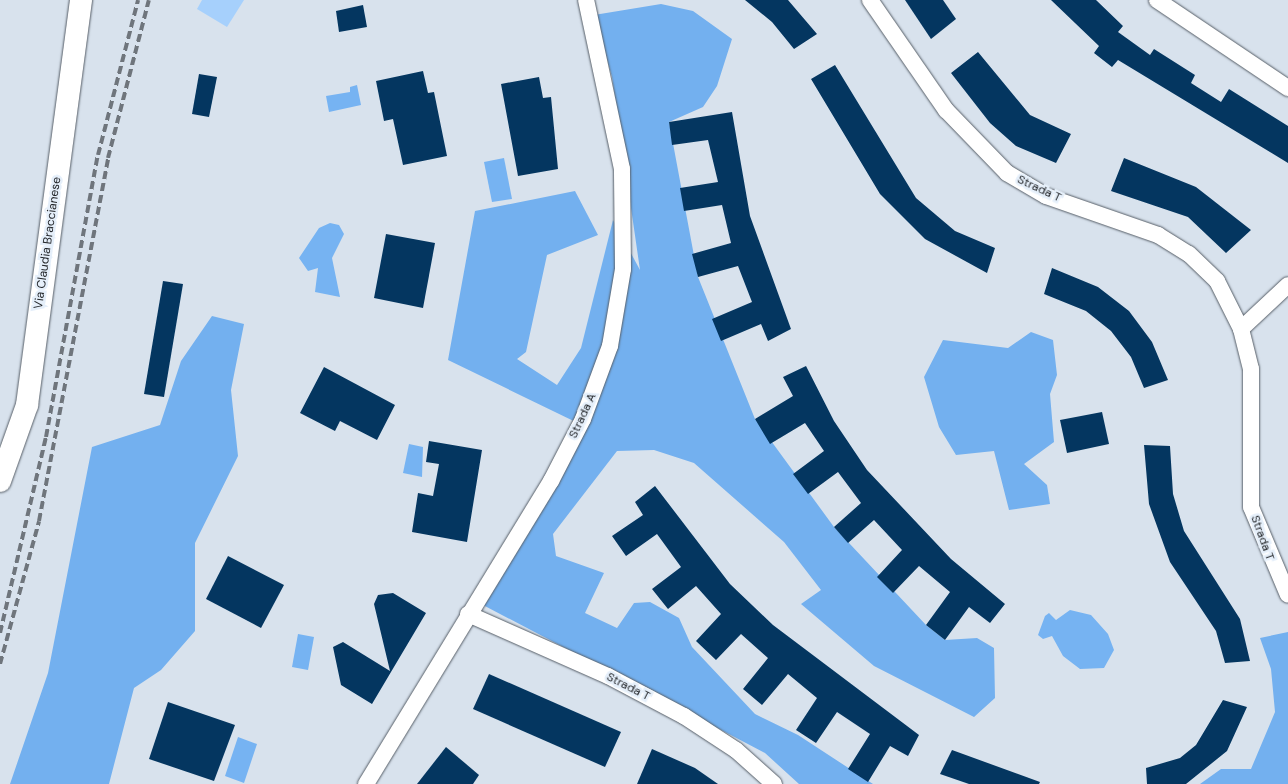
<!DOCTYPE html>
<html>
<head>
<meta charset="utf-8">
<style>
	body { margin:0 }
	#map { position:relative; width:1288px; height:784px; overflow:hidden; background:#d8e2ed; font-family:"DM Sans",sans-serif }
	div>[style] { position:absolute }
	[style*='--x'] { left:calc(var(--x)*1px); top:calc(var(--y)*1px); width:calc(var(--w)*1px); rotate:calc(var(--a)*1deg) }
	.green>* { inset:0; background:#a6d0fc }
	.forest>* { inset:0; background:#73b0ef }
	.water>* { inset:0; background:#76b3f2 }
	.building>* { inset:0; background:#043660 }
	.roads { filter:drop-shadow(0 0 1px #565e67) drop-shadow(0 0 1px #565e67) }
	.minor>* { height:16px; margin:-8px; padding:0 8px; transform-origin:8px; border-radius:8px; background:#fff }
	.secondary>* { height:22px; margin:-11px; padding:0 11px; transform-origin:11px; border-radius:11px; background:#fff }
	.rail>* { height:4px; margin-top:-2px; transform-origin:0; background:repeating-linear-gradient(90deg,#6f757c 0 8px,transparent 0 12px) }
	span { translate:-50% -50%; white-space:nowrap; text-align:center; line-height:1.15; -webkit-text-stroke:5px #e5effa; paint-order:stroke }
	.street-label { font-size:12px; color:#23262a }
</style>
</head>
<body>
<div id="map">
	<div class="green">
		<div style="clip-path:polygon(202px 0,244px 0,227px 27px,197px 9px)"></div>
	</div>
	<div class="forest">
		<div style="clip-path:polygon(661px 4px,693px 11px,732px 39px,717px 86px,703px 107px,669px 122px,698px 277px,755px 419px,834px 527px,926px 625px,945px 640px,977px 638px,994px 648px,995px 698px,974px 717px,874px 666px,801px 604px,821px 590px,784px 542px,694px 463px,654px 450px,617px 451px,553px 534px,556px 556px,604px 573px,585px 613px,617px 628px,634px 603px,650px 602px,679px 618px,692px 647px,755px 714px,798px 735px,873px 784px,799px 784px,765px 753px,483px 605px,586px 427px,448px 360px,475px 211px,575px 191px,598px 235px,547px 255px,526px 352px,517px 359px,557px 385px,581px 348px,613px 220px,640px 270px,612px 77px,594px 15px)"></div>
		<div style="clip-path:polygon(212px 316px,244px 324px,231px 390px,238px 456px,195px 543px,195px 631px,161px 670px,134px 688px,109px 784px,10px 784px,48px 673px,92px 447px,160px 425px,181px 361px)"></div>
		<div style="clip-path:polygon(1031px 332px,1053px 340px,1057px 375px,1050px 394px,1054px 442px,1024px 464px,1047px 485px,1050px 504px,1009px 510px,994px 451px,956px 455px,939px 427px,924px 377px,943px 340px,1008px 348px)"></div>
		<div style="clip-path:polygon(1288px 632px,1288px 784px,1200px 784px,1221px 769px,1251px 769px,1275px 712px,1271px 669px,1260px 638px)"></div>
	</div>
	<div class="water">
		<div style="clip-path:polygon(357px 85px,361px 105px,329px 112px,326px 96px,350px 92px,350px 87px)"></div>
		<div style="clip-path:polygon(504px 158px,512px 199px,492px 202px,484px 162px)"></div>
		<div style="clip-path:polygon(330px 223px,339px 225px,344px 234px,332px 258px,340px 297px,315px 292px,318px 268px,308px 271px,299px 258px,319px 228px)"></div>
		<div style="clip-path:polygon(409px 444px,423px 447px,422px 477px,403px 473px)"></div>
		<div style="clip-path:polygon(1070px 610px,1091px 615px,1108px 634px,1114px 650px,1104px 668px,1080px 669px,1063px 656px,1052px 636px,1043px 639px,1038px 635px,1045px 616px,1049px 613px,1056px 620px)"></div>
		<div style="clip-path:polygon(298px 634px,314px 637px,308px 670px,292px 667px)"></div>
		<div style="clip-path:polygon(238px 737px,257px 744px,244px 783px,225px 776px)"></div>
	</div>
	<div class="building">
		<div style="clip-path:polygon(745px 0,788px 0,817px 34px,794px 49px,772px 22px)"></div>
		<div style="clip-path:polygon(905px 0,943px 0,956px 19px,931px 39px)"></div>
		<div style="clip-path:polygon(1051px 0,1096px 0,1123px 26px,1118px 32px,1150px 55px,1154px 49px,1195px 75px,1191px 83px,1221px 102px,1229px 89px,1288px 126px,1288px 163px,1118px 60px,1112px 67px,1094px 53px,1099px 46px)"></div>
		<div style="clip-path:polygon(363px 5px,367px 27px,339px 32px,336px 11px)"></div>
		<div style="clip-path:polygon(978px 52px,1030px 115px,1071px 134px,1056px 163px,1016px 146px,990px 123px,951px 73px)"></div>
		<div style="clip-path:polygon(835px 65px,916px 198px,955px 231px,995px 248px,987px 273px,925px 239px,880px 194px,811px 79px)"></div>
		<div style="clip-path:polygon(423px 71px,428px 93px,434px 92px,447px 156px,403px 165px,393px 119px,384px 121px,376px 81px)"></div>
		<div style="clip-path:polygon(199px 74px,217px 77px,209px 117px,192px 114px)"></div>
		<div style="clip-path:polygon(539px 77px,543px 98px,551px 97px,558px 169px,518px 176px,501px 84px)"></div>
		<div style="clip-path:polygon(732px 112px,750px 216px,791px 329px,768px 341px,761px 324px,721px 341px,712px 319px,752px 302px,738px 266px,698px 277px,692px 254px,731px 243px,722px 205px,684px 211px,680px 188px,718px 182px,708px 140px,672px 145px,669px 122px)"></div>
		<div style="clip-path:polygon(1124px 158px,1196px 187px,1251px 230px,1226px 253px,1188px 217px,1111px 191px)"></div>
		<div style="clip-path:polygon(386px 234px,435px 243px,423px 308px,374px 298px)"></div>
		<div style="clip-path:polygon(1052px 268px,1098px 287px,1129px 311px,1152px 342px,1168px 380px,1144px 388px,1131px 357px,1111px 331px,1086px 311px,1044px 294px)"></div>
		<div style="clip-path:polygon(163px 281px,183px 284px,164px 397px,144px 394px)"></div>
		<div style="clip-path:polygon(806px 366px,834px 421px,867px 470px,951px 559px,1005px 604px,990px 623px,969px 607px,945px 640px,926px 625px,950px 592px,919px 566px,893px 593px,877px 577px,902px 550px,874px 520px,848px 543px,834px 527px,861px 503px,838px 472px,808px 494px,793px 474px,824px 451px,805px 423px,770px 444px,755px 419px,793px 396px,783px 377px)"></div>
		<div style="clip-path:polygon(324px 367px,395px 405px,377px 440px,340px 421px,335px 431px,300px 413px)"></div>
		<div style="clip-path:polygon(1102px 412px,1109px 444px,1067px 453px,1060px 420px)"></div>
		<div style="clip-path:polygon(429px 441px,482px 450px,467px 542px,412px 532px,418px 493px,433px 496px,439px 464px,426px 462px)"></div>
		<div style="clip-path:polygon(1144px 445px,1170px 446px,1173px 494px,1184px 531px,1240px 619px,1250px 661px,1225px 663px,1216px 631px,1170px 562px,1149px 504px)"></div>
		<div style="clip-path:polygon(655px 486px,730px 584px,773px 625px,919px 735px,908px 756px,890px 746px,868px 782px,848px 769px,870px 734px,837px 712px,816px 743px,796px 730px,817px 698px,788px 674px,762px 705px,743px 689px,768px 658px,741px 634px,716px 660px,696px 641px,721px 614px,696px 586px,668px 609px,652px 589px,681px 567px,657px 534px,626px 556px,612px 536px,643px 515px,635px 502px)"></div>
		<div style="clip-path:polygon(228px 556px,284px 585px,261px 628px,206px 599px)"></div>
		<div style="clip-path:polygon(393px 593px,426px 613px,372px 704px,341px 685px,333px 647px,343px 642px,390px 671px,374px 604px,378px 595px)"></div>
		<div style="clip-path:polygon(489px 674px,621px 732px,605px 767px,473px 709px)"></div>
		<div style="clip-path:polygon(1223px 700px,1247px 707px,1227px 751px,1186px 784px,1147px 784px,1146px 768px,1180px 758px,1196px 745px)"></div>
		<div style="clip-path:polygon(168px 702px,235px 725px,214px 781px,149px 759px)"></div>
		<div style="clip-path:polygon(446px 747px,479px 775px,473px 784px,417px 784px)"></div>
		<div style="clip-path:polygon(652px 749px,695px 768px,718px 784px,637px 784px)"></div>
		<div style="clip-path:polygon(952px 750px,1040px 782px,1039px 784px,969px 784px,940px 774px)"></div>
	</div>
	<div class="roads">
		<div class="minor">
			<div style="--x:870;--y:0;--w:134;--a:55.4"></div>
			<div style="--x:946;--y:110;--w:88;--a:45.9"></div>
			<div style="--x:1007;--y:173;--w:45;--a:30.5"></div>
			<div style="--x:1046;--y:196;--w:119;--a:19.2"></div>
			<div style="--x:1158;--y:235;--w:36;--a:32"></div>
			<div style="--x:1189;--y:254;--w:39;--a:44"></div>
			<div style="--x:1217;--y:281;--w:54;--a:63.4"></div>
			<div style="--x:1241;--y:329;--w:41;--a:76"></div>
			<div style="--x:1251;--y:369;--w:138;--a:90"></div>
			<div style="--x:1251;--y:507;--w:95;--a:67.2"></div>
			<div style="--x:1157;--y:0;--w:158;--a:33.9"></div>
			<div style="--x:1241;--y:329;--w:64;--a:-43.1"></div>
			<div style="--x:468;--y:614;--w:153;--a:23.9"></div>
			<div style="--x:608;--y:676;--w:86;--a:27.8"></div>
			<div style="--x:684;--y:716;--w:62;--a:33.2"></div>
			<div style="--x:736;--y:750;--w:51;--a:41.8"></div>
			<div style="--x:366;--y:784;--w:355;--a:-58.6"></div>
			<div style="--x:551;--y:481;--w:70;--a:-62.7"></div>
			<div style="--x:583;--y:419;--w:78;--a:-69.7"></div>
			<div style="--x:610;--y:346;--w:78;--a:-80.4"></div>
			<div style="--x:623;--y:269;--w:100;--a:-90.6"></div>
			<div style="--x:622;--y:169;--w:173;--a:-102"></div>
		</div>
		<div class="secondary">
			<div style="--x:0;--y:481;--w:81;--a:-70.4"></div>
			<div style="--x:27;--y:405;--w:409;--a:-82.4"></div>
		</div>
	</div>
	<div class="rail">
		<div style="--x:0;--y:633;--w:201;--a:-76.8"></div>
		<div style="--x:46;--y:437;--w:287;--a:-79.6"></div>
		<div style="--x:98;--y:155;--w:160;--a:-75.5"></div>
		<div style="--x:0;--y:664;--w:148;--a:-74.7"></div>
		<div style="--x:39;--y:521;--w:369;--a:-79.2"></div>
		<div style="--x:108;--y:158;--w:163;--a:-75.5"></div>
	</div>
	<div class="street-label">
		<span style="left:1039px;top:189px;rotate:25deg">Strada T</span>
		<span style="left:48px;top:243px;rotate:-82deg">Via Claudia Braccianese</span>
		<span style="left:583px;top:416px;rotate:-65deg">Strada A</span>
		<span style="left:1262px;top:538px;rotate:70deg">Strada T</span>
		<span style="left:628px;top:687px;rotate:27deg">Strada T</span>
	</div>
</div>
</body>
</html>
